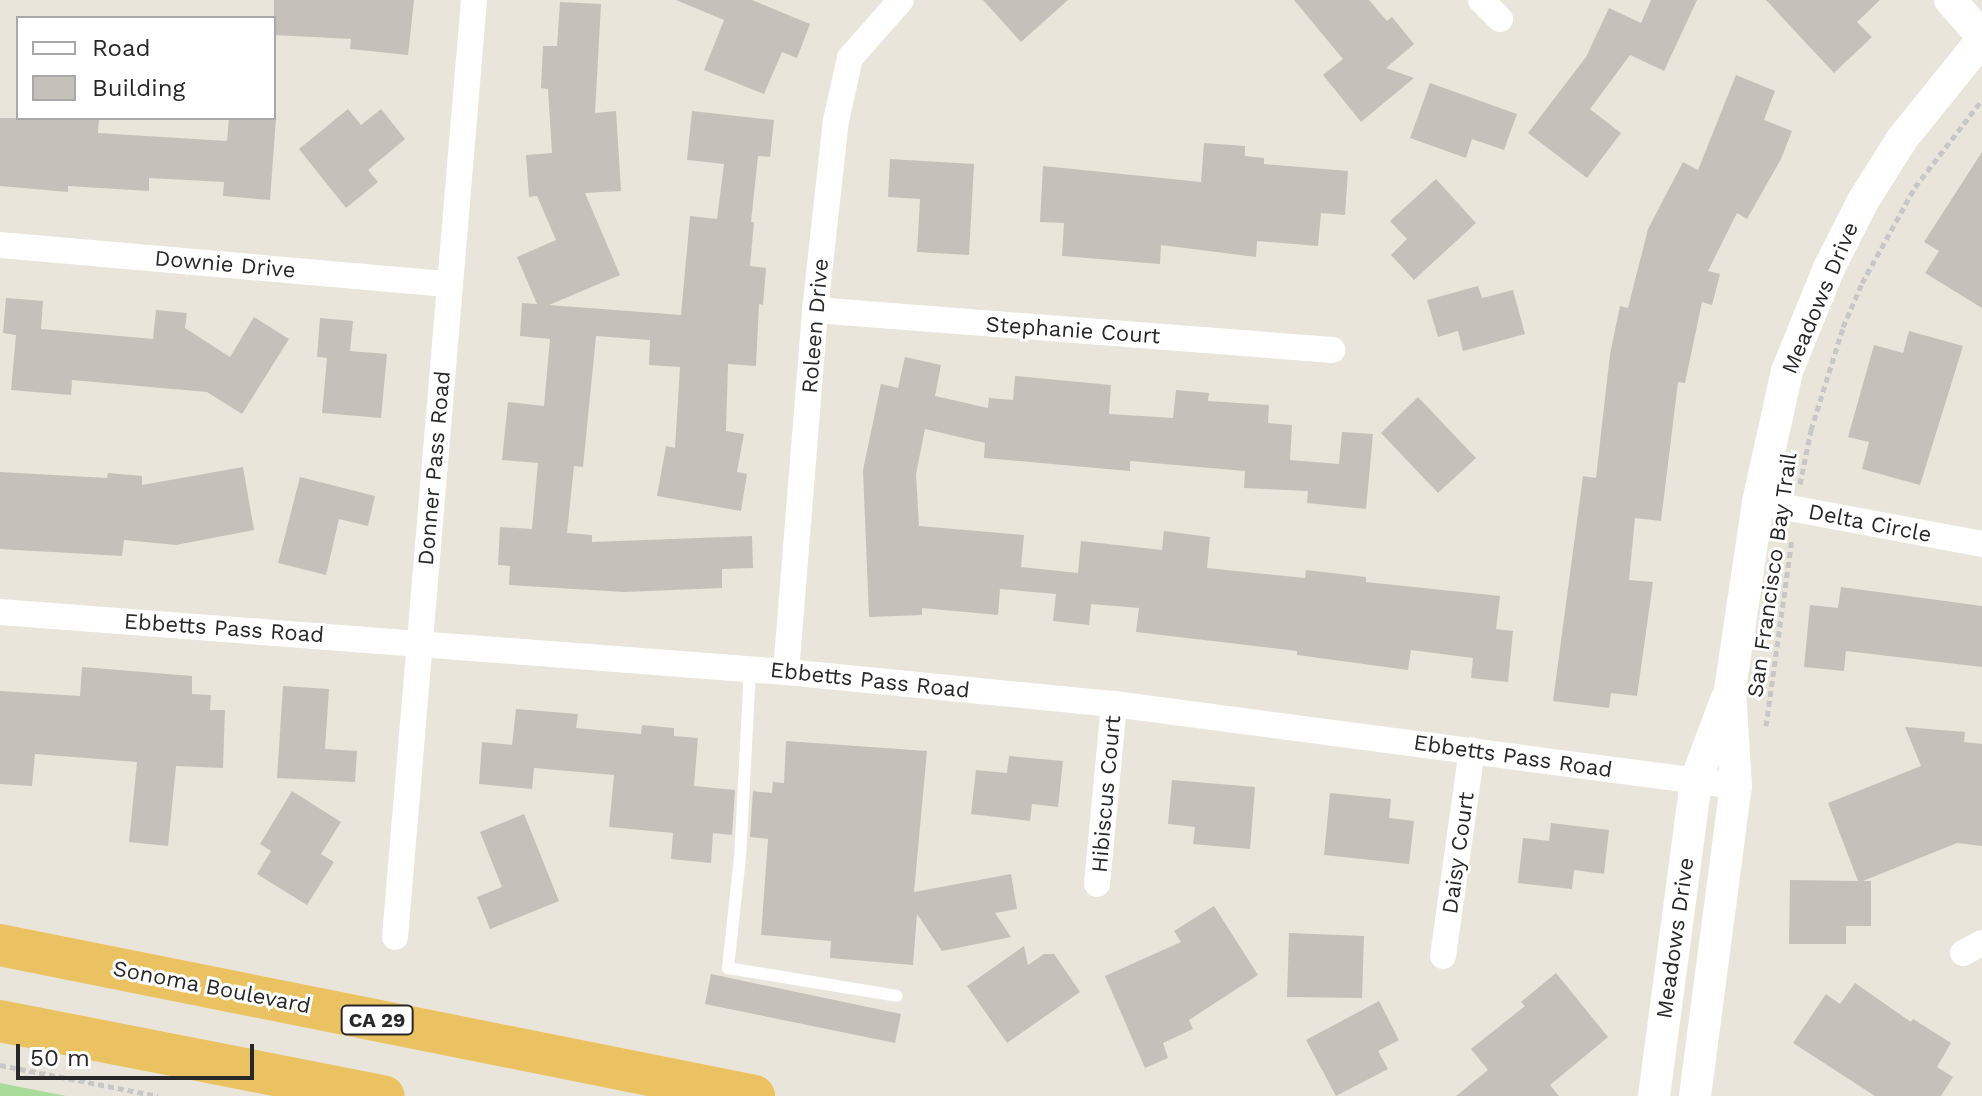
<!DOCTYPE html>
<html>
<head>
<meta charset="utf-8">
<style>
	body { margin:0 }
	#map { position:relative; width:1982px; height:1096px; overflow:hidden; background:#e9e5da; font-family:"Work Sans",sans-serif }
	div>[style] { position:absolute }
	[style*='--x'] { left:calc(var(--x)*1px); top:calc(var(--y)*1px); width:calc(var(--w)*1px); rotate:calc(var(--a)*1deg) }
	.green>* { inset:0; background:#a9dc9b }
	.building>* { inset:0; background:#c5c1ba }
	.path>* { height:5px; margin-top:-2.5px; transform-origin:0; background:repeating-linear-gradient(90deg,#c7c7c7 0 6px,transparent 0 10px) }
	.service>* { height:12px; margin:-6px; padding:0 6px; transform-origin:6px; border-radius:6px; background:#fff }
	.minor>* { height:26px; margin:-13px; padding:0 13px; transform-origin:13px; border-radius:13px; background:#fff }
	.tertiary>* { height:32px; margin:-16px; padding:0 16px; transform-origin:16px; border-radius:16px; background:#fff }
	.trunk>* { height:42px; margin:-21px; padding:0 21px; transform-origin:21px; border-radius:21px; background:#ebc261 }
	span { translate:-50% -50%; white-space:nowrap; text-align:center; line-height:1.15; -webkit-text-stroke:6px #fff; paint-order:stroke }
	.shield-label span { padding:2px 6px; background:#fff; border:2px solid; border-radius:6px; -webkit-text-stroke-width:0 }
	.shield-label { font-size:20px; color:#282828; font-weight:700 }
	.street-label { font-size:22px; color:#282828 }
	.legend { position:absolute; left:16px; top:16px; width:260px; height:104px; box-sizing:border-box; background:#fff; border:2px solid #a9a9a9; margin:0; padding:10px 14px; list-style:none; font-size:24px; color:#282828 }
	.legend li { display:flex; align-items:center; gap:16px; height:40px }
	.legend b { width:40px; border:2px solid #a9a9a9 }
	.scale { position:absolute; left:16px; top:1044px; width:238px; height:36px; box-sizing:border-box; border:4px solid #282828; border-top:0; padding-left:10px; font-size:24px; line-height:28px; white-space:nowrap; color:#282828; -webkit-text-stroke:6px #fff; paint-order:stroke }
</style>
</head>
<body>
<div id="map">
	<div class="green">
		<div style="clip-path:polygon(0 1083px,66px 1096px,0 1096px)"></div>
	</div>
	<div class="building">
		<div style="clip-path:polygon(274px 0,414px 0,408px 55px,350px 49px,351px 39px,274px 35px)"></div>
		<div style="clip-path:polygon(676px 0,752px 0,810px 24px,797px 58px,782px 52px,764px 94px,704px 70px,724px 20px)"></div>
		<div style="clip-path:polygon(983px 0,1068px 0,1021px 42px)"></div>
		<div style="clip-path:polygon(1294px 0,1369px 0,1387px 21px,1392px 17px,1414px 44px,1386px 68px,1414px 78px,1361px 122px,1323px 75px,1343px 59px)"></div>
		<div style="clip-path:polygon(1651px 0,1697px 0,1664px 71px,1630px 55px,1590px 109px,1621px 133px,1587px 178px,1528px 133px,1586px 57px,1609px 8px,1641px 23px)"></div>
		<div style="clip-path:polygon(1766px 0,1880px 0,1857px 22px,1872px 37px,1834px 73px)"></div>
		<div style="clip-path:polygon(560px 2px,601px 4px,595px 113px,616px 111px,621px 191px,585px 193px,620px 275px,549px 305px,681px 315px,690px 216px,717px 219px,724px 164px,687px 160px,692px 111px,774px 120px,770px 157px,758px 156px,751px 222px,754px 222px,750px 266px,766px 268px,763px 305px,759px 304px,756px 366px,728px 364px,726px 431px,744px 434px,737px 472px,747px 474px,741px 511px,657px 496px,666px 446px,675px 448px,680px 367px,649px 365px,650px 340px,596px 336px,583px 467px,574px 466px,567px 533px,592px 535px,592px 542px,752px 536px,753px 568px,722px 569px,722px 588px,624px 592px,509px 585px,510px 566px,498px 565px,500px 527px,532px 529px,538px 463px,502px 460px,508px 402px,544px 406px,550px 339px,520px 336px,522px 303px,537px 304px,517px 257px,556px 240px,537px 196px,529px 197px,526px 155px,552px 153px,548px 89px,541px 88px,543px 46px,557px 46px)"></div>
		<div style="clip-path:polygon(1736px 75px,1775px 91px,1764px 120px,1792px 131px,1781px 159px,1747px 219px,1737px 213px,1708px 271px,1720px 274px,1712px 305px,1702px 302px,1685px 383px,1678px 382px,1661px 521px,1635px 518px,1629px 580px,1653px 582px,1637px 696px,1611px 693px,1609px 708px,1553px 701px,1583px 476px,1596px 478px,1610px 354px,1620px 306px,1628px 308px,1648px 229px,1683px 162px,1698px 170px)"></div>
		<div style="clip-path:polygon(1430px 83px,1517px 114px,1504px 150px,1472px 139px,1466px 158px,1410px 138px)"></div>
		<div style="clip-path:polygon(348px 109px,361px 125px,381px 109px,405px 139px,368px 170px,378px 182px,346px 208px,299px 149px)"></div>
		<div style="clip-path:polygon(0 118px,99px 118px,98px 133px,227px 141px,229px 118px,276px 118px,270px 200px,223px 196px,224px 182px,149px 178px,149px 191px,68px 186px,68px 192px,0 186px)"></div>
		<div style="clip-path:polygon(1204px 143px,1245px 146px,1245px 156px,1264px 158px,1264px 164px,1348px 171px,1345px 215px,1321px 213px,1318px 246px,1257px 241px,1256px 257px,1161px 245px,1160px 264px,1062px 256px,1064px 223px,1040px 222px,1043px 166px,1201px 182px)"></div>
		<div style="clip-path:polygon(1982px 152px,1982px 308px,1925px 273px,1939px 251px,1924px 242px)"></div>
		<div style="clip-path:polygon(890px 159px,974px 164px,969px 255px,917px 252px,920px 199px,888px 197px)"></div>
		<div style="clip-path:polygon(1436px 179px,1476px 223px,1414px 280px,1391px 255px,1407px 239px,1390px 221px)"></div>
		<div style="clip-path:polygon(1478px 286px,1482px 298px,1513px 290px,1525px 334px,1463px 351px,1458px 331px,1438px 337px,1427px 300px)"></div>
		<div style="clip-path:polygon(6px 298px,43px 301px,41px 329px,153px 339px,156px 310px,187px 313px,185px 328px,230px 357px,254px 317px,289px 339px,242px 414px,207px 392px,72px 380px,71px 395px,11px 390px,16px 335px,3px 333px)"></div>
		<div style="clip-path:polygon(320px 318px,353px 321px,350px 351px,387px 354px,381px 418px,322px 413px,327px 358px,317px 357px)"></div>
		<div style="clip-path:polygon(1909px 331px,1963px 346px,1920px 485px,1862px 469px,1869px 442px,1848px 437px,1874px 345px,1903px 353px)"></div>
		<div style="clip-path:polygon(905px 357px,941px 365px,935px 396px,988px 408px,989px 398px,1013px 400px,1015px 376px,1111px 385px,1109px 414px,1173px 418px,1176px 390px,1209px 393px,1208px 401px,1269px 405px,1268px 423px,1292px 425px,1290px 460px,1339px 464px,1342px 432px,1373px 434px,1366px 509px,1307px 503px,1308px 491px,1244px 488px,1245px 471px,1130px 461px,1130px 471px,984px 458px,985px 443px,925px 429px,916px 474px,919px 526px,1024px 535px,1021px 567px,1078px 573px,1081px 541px,1162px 550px,1164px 531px,1210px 537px,1207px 568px,1305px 578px,1306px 570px,1366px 577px,1366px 582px,1500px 596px,1496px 629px,1513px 631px,1508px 682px,1471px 678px,1473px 658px,1411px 650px,1408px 670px,1297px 655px,1297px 651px,1136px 632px,1139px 608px,1091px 604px,1089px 625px,1053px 621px,1056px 594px,1000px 589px,998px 615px,922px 608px,922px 615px,869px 617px,863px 470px,881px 384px,898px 388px)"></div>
		<div style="clip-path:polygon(1418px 397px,1476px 458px,1438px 493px,1381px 433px)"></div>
		<div style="clip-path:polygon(243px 467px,254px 530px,176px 545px,124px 540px,122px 556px,0 549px,0 472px,107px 478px,108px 473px,142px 476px,142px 485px)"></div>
		<div style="clip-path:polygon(300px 477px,375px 496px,368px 526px,339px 519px,326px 575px,278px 563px)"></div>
		<div style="clip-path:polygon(1841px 587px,1982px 606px,1982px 667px,1846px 651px,1844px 671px,1804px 667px,1810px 605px,1838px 608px)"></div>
		<div style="clip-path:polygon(82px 667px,192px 676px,192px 694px,211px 695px,210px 710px,225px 710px,223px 768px,176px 766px,168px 846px,129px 842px,137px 762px,35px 754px,32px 786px,0 784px,0 691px,80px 696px)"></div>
		<div style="clip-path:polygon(283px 686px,329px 689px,325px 749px,357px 751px,355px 782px,277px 778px)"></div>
		<div style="clip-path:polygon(516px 709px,578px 714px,576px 728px,641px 734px,642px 725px,674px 728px,674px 736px,698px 738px,694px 786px,735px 790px,732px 835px,713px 833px,711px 863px,671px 859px,673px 833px,609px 827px,614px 775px,534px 768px,532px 789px,479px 784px,482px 742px,512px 745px)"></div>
		<div style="clip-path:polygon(1905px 727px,1965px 732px,1964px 742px,1982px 744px,1982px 846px,1957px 843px,1863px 881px,1871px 881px,1871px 926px,1846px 926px,1846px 944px,1789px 944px,1790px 880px,1858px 881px,1828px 803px,1921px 766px)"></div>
		<div style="clip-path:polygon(786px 741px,927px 751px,914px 892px,1011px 874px,1017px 909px,995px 913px,1011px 937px,942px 951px,917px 914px,913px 965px,830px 958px,831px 941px,761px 935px,768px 839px,750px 837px,753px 791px,772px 793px,773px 782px,784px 783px)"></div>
		<div style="clip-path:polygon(1009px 756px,1063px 761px,1058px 807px,1032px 804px,1030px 821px,971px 814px,976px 770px,1007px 773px)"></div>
		<div style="clip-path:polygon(1172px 780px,1255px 787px,1250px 849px,1193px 844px,1195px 827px,1168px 824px)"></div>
		<div style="clip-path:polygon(292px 791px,341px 822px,321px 854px,334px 862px,307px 905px,257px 874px,271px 851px,260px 844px)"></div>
		<div style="clip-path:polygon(1330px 793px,1391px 799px,1389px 818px,1414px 821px,1409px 864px,1324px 855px)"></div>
		<div style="clip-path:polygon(524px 814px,559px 901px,490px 929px,477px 897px,502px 887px,480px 832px)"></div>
		<div style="clip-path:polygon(1551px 823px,1609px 830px,1604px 874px,1574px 870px,1572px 889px,1518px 883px,1523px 838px,1549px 841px)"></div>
		<div style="clip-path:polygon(1214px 906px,1258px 975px,1189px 1020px,1193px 1029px,1163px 1043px,1168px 1058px,1145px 1068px,1105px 976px,1181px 942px,1174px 931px)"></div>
		<div style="clip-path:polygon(1289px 933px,1364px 936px,1362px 998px,1287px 997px)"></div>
		<div style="clip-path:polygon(1024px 946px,1028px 965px,1044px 954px,1054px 954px,1080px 992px,1007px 1043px,967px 986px)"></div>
		<div style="clip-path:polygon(1556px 973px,1608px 1037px,1550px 1085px,1559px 1096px,1456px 1096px,1488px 1070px,1471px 1049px,1525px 1006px,1521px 1002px)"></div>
		<div style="clip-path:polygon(711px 974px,901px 1014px,895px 1043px,705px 1004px)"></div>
		<div style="clip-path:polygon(1855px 983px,1911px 1022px,1913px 1019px,1951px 1043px,1937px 1067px,1953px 1077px,1941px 1096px,1875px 1096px,1793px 1043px,1826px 994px,1840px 1004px)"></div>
		<div style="clip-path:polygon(1379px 1001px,1399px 1040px,1378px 1051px,1388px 1069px,1336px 1096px,1306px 1040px)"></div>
	</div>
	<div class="path">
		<div style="--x:1800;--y:484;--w:55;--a:-78.5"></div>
		<div style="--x:1811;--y:430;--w:108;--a:-72.7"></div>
		<div style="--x:1843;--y:327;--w:48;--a:-66.6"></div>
		<div style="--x:1862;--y:283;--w:110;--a:-61.1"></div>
		<div style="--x:1915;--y:187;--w:110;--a:-52.4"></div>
		<div style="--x:1766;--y:726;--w:190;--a:-82.1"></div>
		<div style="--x:0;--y:1065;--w:161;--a:11.1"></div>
	</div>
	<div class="service">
		<div style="--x:750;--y:669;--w:188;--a:93"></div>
		<div style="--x:740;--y:857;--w:112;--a:96.2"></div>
		<div style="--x:728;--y:968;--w:171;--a:9.4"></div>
	</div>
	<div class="minor">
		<div style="--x:1481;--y:0;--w:27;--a:45"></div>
		<div style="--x:0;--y:245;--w:452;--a:5"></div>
		<div style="--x:815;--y:310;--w:519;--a:4.42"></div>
		<div style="--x:1758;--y:502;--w:228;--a:10.6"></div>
		<div style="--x:0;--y:612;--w:788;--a:4.37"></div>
		<div style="--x:786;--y:672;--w:330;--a:5.6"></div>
		<div style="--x:1114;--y:704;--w:627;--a:7.51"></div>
		<div style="--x:786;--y:672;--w:363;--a:-85.4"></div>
		<div style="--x:815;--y:310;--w:190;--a:-83.7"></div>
		<div style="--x:836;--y:121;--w:65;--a:-77.5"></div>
		<div style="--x:850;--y:58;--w:77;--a:-48.7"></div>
		<div style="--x:1097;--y:884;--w:181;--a:-84.6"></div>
		<div style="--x:395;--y:937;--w:940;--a:-85.18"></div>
		<div style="--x:1963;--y:953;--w:21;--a:-28"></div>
		<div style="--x:1443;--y:956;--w:208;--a:-82"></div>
	</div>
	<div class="tertiary">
		<div style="--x:1950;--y:0;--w:48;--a:48.4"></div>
		<div style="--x:1654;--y:1096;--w:319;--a:-82.4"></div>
		<div style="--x:1696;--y:780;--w:85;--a:-69.4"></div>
		<div style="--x:1695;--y:1096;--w:313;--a:-82.5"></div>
		<div style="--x:1736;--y:786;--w:96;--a:-93.6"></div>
		<div style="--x:1730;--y:690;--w:190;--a:-81.5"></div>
		<div style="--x:1758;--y:502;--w:134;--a:-77.5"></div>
		<div style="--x:1787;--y:371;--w:111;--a:-67.8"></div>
		<div style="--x:1829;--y:268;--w:75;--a:-63.1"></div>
		<div style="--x:1863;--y:201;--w:73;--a:-57.8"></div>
		<div style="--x:1902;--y:139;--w:127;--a:-51.1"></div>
	</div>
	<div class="trunk">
		<div style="--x:0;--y:945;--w:769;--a:11.32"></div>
		<div style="--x:0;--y:1021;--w:391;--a:11.1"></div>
	</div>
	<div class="shield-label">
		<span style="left:377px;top:1020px">CA 29</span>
	</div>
	<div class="street-label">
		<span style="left:225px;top:264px;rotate:5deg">Downie Drive</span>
		<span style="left:1820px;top:298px;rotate:-67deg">Meadows Drive</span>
		<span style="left:815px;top:326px;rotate:-85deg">Roleen Drive</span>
		<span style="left:1073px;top:330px;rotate:4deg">Stephanie Court</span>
		<span style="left:434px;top:468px;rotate:-85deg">Donner Pass Road</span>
		<span style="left:1870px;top:523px;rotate:11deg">Delta Circle</span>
		<span style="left:1772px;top:575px;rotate:-82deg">San Francisco Bay Trail</span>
		<span style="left:224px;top:628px;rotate:4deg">Ebbetts Pass Road</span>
		<span style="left:870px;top:680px;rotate:6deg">Ebbetts Pass Road</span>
		<span style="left:1513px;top:756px;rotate:8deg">Ebbetts Pass Road</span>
		<span style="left:1106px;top:794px;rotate:-85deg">Hibiscus Court</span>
		<span style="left:1458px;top:853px;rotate:-82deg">Daisy Court</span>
		<span style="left:1675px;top:938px;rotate:-82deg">Meadows Drive</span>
		<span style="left:212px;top:987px;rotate:11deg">Sonoma Boulevard</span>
	</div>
	<ul class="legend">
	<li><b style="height:10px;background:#fff"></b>Road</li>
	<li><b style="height:22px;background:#c5c1ba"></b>Building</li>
	</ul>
	<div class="scale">50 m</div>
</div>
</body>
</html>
